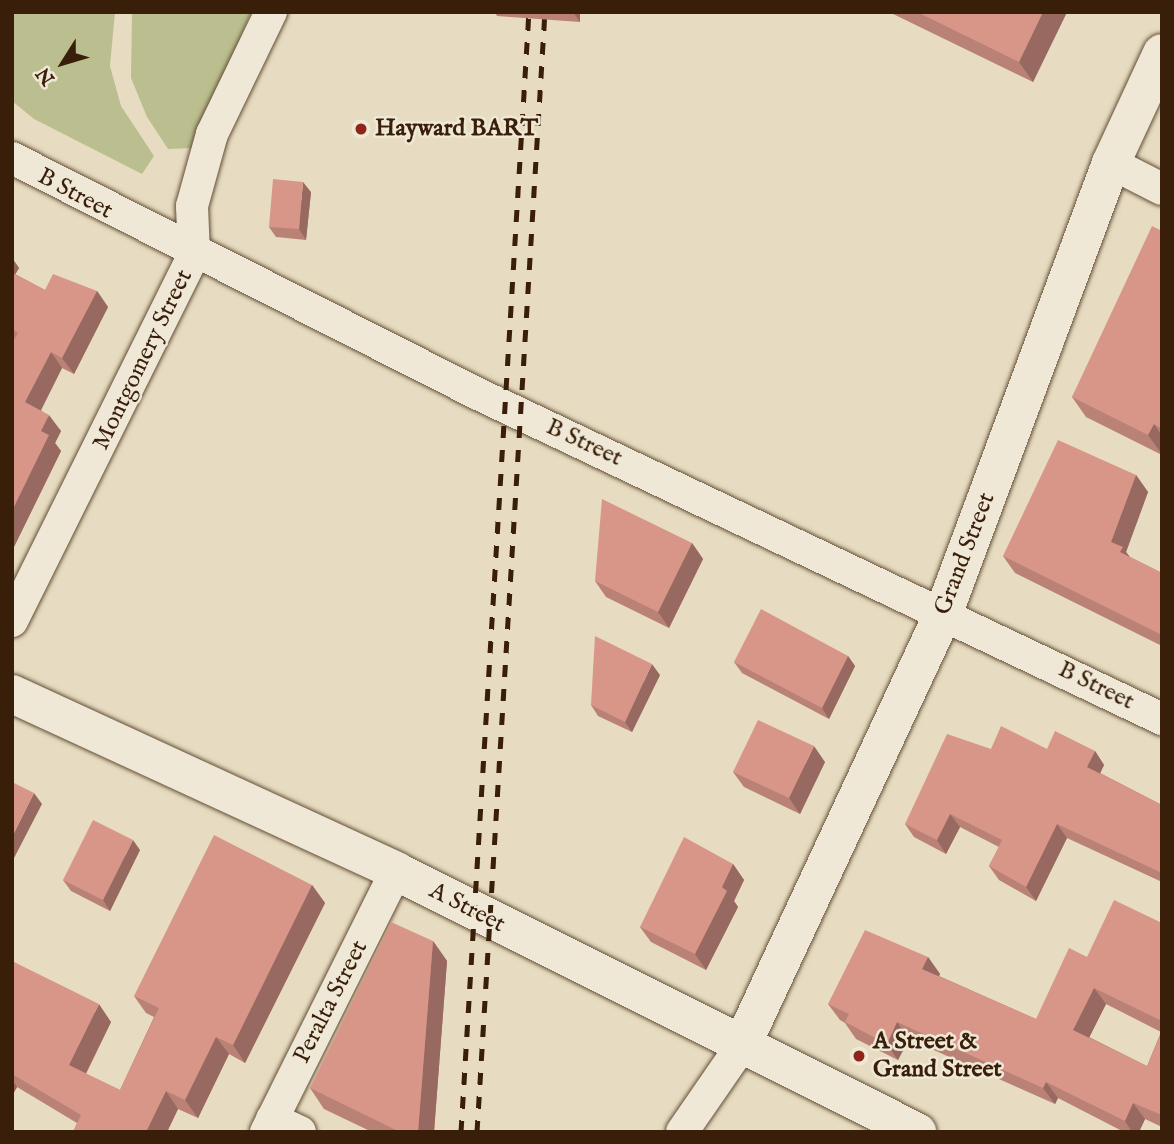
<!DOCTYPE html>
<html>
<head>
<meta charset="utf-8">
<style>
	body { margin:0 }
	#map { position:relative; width:1174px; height:1144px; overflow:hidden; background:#e7dcc1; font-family:"IM FELL English",serif }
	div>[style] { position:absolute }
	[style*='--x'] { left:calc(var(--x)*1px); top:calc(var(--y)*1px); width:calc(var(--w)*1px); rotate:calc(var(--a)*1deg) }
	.green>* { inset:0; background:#bbbf8f }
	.roads { filter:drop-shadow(0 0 2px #644e37) drop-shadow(0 0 2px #644e37) }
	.minor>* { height:32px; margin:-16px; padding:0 16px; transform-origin:16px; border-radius:16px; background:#efe8d7 }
	.tertiary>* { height:38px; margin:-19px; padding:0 19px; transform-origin:19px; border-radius:19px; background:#efe8d7 }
	.secondary>* { height:38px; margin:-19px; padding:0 19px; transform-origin:19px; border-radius:19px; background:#efe8d7 }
	.rail>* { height:5px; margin-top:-2.5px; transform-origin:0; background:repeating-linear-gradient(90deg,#391e09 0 12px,transparent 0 24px) }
	.wall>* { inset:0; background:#ba8176 }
	.shaded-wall>* { inset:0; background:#976960 }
	.building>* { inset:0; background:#d89689 }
	.dots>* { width:19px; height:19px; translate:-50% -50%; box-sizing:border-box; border:4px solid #efe8d7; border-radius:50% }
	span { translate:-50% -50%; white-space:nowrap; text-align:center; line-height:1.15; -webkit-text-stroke:5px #efe8d7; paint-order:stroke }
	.poi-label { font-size:24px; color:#391e09; font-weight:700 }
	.left { translate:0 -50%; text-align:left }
	.street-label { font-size:24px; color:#391e09 }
	.frame { position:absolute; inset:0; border:14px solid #391e09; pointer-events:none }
	.north { position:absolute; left:28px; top:28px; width:70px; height:70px; -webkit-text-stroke:5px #efe8d7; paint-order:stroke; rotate:233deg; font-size:19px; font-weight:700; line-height:28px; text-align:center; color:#391e09 }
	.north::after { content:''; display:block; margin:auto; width:24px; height:32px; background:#391e09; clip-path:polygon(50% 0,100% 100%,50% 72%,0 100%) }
</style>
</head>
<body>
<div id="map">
	<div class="green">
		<div style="clip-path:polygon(12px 12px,115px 12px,110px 66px,121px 106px,154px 156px,142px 174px,34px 119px,12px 101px)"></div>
		<div style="clip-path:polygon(132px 12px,251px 12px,194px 148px,168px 149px,147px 117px,131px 78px)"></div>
	</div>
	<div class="roads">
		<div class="minor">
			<div style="--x:12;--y:158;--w:520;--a:26.86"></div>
			<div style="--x:476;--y:393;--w:760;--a:25.42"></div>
			<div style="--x:1111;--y:163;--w:57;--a:27"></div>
			<div style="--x:12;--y:621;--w:410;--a:-63.6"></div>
			<div style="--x:194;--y:254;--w:48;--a:-92.4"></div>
			<div style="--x:192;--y:206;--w:75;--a:-74.5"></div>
			<div style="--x:212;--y:134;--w:136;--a:-64.2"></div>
			<div style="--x:272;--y:1119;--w:31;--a:25"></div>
			<div style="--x:266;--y:1132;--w:292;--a:-63.5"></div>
			<div style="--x:682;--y:1132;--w:106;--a:-55.4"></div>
		</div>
		<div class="tertiary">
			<div style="--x:742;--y:1045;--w:478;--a:-65"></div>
			<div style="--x:944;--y:612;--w:479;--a:-69.6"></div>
			<div style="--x:1111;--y:163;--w:121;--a:-65.1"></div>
		</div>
		<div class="secondary">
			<div style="--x:12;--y:694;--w:423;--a:24.7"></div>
			<div style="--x:396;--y:871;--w:583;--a:26.61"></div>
		</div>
	</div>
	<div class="rail">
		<div style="--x:461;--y:1132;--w:1122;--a:-86.53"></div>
		<div style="--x:477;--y:1132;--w:1122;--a:-86.53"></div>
	</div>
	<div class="wall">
		<div style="clip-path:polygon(495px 12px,580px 12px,580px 22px,497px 16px)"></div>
		<div style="clip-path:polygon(889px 12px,1067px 12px,1033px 82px)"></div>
		<div style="clip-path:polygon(311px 192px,306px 240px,276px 237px,269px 227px)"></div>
		<div style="clip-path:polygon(1162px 231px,1162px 455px,1086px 417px,1072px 397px)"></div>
		<div style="clip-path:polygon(12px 258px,19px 268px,15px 274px,45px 290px,97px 291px,108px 307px,74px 374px,62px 368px,41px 410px,61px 431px,55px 443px,61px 451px,12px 551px,12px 343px,14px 340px,12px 339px)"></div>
		<div style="clip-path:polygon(1136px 475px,1148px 492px,1126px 552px,1130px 557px,1162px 573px,1162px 646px,1015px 573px,1003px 556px)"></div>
		<div style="clip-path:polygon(692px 543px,703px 559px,669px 628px,606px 597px,595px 581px)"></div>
		<div style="clip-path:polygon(848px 656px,855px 666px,829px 719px,742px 673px,734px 662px)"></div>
		<div style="clip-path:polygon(660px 675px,632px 732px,598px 716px,591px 705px)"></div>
		<div style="clip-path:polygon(991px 749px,1047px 749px,1095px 751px,1104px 765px,1100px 773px,1162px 805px,1162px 882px,1067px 838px,1036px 901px,999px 880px,989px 866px,999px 847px,960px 827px,946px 854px,914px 837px,905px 824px)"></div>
		<div style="clip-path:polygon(825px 762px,800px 814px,744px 787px,733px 772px)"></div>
		<div style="clip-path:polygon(140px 850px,110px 911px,71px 891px,63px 880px)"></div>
		<div style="clip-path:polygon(733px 864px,744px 880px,734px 901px,738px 907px,706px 970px,651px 942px,640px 927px)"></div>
		<div style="clip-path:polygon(312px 885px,325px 903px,245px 1063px,229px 1054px,198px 1118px,178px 1109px,167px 1132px,73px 1132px,77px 1123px,17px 1087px,12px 1096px,12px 961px,111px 1022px,86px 1074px,120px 1090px,154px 1017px,146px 1013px,134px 996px)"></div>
		<div style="clip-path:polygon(evenodd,1162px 923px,1162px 1127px,1145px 1119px,1139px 1132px,1124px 1132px,1058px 1098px,1055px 1104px,909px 1039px,898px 1060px,856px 1039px,845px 1023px,840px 1020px,828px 1004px,928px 957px,940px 974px,939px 976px,1036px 1019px,1087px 957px,1162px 923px,1106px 1004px,1161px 1032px,1147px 1066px,1089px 1037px,1106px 1004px)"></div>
		<div style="clip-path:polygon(433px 941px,447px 961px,434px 1132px,372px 1132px,324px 1109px,310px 1088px)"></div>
	</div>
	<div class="shaded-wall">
		<div style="clip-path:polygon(573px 12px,580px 12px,580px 22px)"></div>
		<div style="clip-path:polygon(1043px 12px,1067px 12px,1033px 82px,1019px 62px)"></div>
		<div style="clip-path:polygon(303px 182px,311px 192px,306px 240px,299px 229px)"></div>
		<div style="clip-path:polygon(12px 258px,19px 268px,12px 280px)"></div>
		<div style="clip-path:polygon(97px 291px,108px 307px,74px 374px,62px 358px)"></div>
		<div style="clip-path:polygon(51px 352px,62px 368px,37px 418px,25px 402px)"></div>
		<div style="clip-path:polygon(49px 415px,61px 431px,55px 443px,61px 451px,12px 551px,12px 511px,41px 431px)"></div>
		<div style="clip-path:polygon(1154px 424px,1162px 436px,1162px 454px,1148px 435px)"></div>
		<div style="clip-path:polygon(1136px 475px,1148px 492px,1126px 552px,1135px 564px,1132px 569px,1111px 542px)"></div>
		<div style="clip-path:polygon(692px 543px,703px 559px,669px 628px,658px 612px)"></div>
		<div style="clip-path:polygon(848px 656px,855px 666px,829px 719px,822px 708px)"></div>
		<div style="clip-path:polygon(652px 664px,660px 675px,632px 732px,625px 722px)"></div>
		<div style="clip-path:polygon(814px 746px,825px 762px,800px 814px,789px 798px)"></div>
		<div style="clip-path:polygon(1095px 751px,1104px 765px,1097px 780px,1087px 767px)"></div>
		<div style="clip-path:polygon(34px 793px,42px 804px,12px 862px,12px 837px)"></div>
		<div style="clip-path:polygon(950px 814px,960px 827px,946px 854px,937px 840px)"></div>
		<div style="clip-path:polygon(1057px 824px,1067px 838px,1036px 901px,1026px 887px)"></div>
		<div style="clip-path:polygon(133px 840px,140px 850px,110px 911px,103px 900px)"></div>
		<div style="clip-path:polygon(733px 864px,744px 880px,734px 901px,738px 907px,706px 970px,695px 954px,722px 887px)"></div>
		<div style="clip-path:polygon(312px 885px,325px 903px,245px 1063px,233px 1045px)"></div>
		<div style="clip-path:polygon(433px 941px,447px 961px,434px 1132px,418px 1132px)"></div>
		<div style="clip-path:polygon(928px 957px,940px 974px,934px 986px,922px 969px)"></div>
		<div style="clip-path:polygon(1094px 988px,1106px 1004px,1085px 1046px,1073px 1030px)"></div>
		<div style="clip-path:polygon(99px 1004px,111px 1022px,81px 1083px,69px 1065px)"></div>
		<div style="clip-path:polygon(897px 1022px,909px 1039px,898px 1060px,887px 1044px)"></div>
		<div style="clip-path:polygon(216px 1037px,229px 1054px,198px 1118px,185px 1100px)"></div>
		<div style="clip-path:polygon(12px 1080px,17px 1087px,12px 1096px)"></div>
		<div style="clip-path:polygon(1046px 1082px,1058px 1098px,1055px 1104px,1043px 1088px)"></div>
		<div style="clip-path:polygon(166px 1091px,178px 1109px,167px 1132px,146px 1132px)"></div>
		<div style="clip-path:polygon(1133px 1103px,1145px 1119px,1139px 1132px,1132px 1132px,1125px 1121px)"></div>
	</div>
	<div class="building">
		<div style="clip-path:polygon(917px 12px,1043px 12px,1019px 62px)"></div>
		<div style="clip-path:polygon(273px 179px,303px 182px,299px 229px,269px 227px)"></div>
		<div style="clip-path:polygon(1152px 226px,1162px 231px,1162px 429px,1154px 424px,1148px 435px,1072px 397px)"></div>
		<div style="clip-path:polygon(12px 273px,45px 290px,53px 274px,97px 291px,62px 358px,51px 352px,25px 402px,49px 415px,41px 431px,49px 435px,12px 511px,12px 343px,18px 333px,12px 329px)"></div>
		<div style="clip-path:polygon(1058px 440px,1136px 475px,1111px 542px,1123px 547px,1120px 552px,1162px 573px,1162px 635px,1003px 556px)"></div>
		<div style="clip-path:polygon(602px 499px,692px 543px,658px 612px,595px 581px)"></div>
		<div style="clip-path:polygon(761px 609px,848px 656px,822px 708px,734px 662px)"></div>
		<div style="clip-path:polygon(595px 636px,652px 664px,625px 722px,591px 705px)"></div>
		<div style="clip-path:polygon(758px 720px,814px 746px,789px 798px,733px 772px)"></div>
		<div style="clip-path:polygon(1001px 726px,1047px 749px,1055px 731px,1095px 751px,1087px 767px,1162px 805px,1162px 873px,1057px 824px,1026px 887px,989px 866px,1002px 840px,950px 814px,937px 840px,905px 824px,947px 734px,991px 749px)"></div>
		<div style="clip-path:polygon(12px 782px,34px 793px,12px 837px)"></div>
		<div style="clip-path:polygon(93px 820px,133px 840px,103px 900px,63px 880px)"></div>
		<div style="clip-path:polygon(214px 835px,312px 885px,233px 1045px,216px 1037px,185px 1100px,166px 1091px,146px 1132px,73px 1132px,81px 1115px,12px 1074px,12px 961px,99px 1004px,69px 1065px,120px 1090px,159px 1008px,134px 996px)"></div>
		<div style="clip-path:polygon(684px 837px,733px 864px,722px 887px,727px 891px,695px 954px,640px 927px)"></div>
		<div style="clip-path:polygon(1114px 900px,1162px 923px,1162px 1021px,1094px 988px,1073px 1030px,1147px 1066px,1162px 1031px,1162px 1115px,1133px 1103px,1125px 1121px,1046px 1082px,1043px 1088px,897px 1022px,887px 1044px,845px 1022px,849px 1014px,828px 1004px,865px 930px,928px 957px,922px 969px,1036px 1019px,1069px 948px,1087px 957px)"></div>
		<div style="clip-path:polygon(391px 922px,433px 941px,418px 1132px,400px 1132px,310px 1088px)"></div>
	</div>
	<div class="dots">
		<div style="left:361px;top:129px;background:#8f2418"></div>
		<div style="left:859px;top:1056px;background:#8f2418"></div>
	</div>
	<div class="poi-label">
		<span class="left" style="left:375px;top:129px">Hayward BART</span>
		<span class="left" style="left:873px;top:1056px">A Street &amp;<br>Grand Street</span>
	</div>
	<div class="street-label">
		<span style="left:75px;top:194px;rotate:28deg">B Street</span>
		<span style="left:143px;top:360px;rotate:-64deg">Montgomery Street</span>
		<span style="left:584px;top:443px;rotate:25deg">B Street</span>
		<span style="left:965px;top:554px;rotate:-69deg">Grand Street</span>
		<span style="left:1096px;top:686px;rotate:26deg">B Street</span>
		<span style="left:467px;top:908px;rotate:27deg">A Street</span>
		<span style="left:331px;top:1002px;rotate:-63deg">Peralta Street</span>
	</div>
	<div class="frame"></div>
	<div class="north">N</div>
</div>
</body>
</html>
